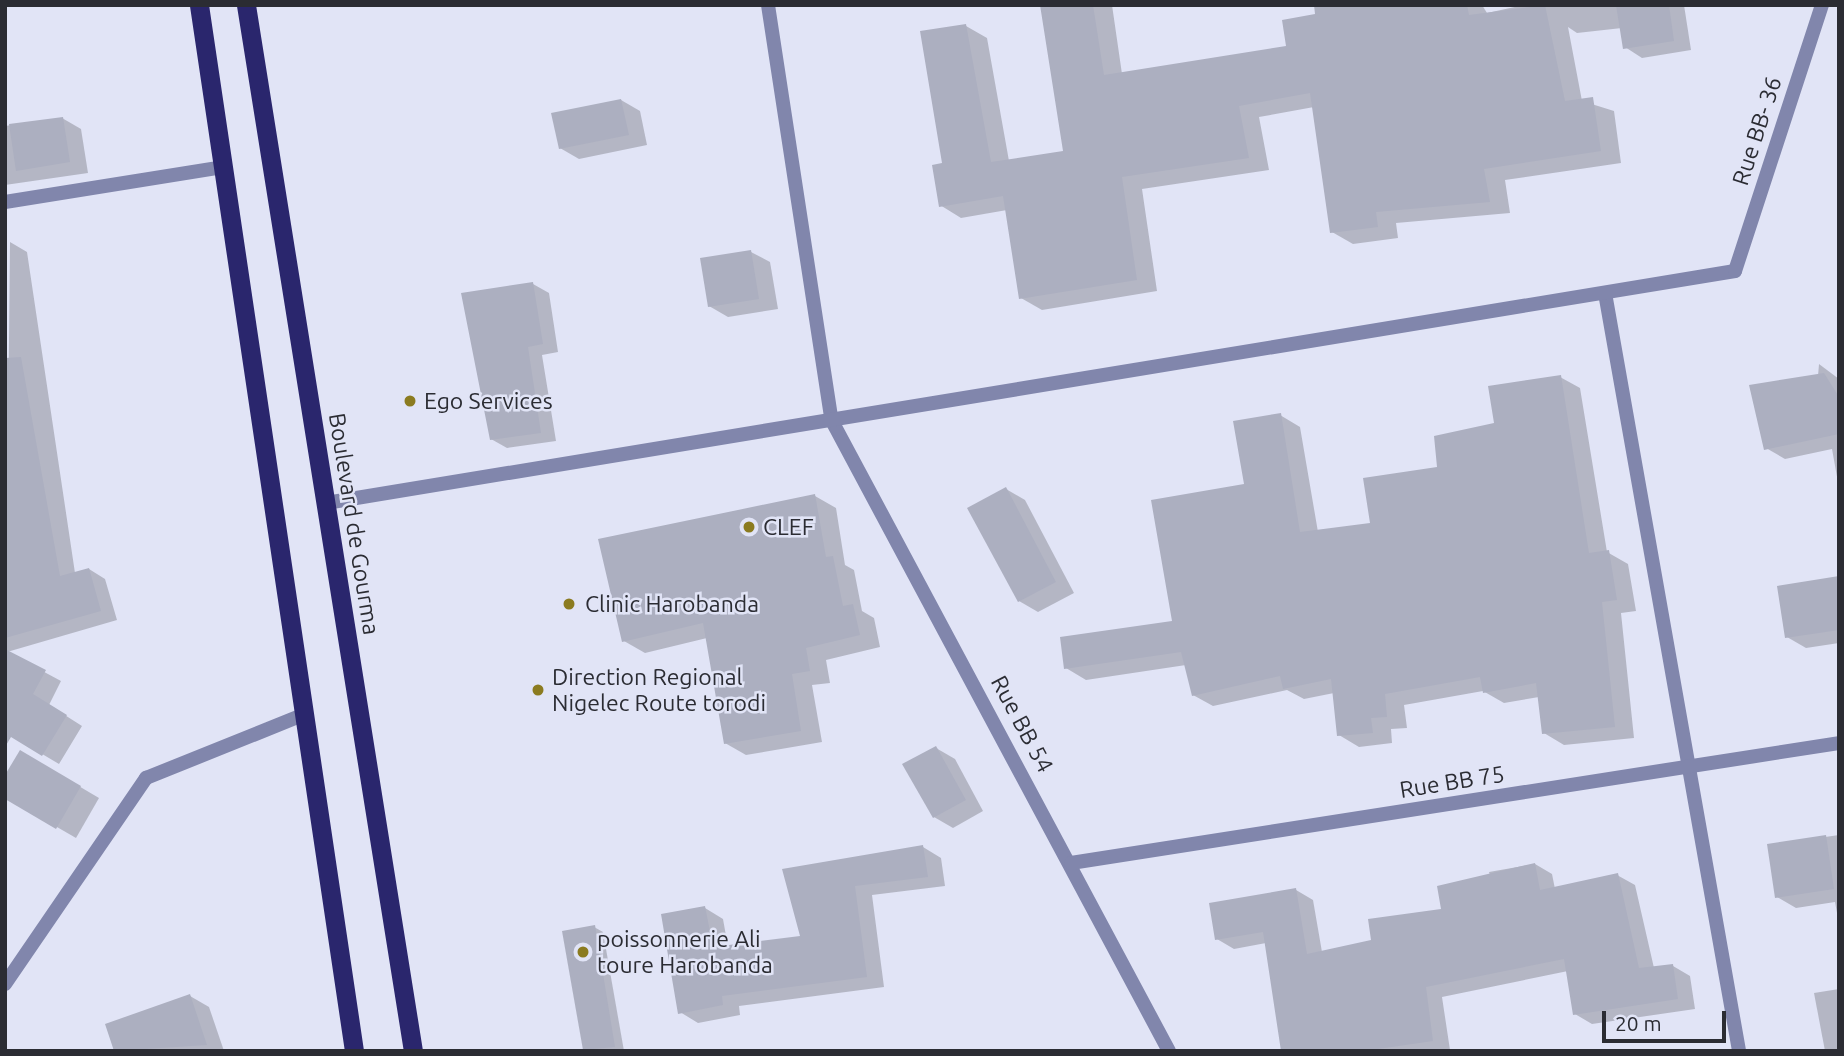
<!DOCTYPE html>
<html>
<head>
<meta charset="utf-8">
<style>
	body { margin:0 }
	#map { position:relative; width:1844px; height:1056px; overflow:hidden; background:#e1e4f6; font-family:Ubuntu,sans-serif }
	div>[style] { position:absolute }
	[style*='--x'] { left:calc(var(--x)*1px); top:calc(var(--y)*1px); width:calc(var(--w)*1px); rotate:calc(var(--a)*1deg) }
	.shadow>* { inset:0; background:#0003 }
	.building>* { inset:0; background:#acafc0 }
	.minor>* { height:14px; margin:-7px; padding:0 7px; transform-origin:7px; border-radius:7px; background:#8186ac }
	.trunk>* { height:19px; margin:-9.5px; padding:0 9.5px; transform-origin:9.5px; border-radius:9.5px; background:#2a266d }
	.dots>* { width:19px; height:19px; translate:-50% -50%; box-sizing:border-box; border:4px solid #e1e4f6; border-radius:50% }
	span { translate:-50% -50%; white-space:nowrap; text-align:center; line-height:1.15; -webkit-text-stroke:5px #e1e4f6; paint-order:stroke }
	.street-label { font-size:23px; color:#2b2c33 }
	.poi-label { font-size:23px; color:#2b2c33 }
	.left { translate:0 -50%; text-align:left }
	.frame { position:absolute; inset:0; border:7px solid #2b2c33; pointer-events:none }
	.scale { position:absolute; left:1602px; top:1011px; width:124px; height:32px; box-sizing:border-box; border:4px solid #2b2c33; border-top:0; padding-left:9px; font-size:21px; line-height:24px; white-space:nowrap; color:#2b2c33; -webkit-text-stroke:5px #e1e4f6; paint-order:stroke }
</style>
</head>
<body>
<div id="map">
	<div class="shadow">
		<div style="clip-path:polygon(1042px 5px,1112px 5px,1122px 74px,1288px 47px,1317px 16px,1316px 5px,1482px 5px,1487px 13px,1524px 5px,1684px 5px,1691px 50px,1642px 58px,1625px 47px,1622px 28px,1577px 33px,1568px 27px,1582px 101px,1614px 111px,1621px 163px,1505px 180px,1510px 213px,1396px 223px,1398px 238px,1353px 244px,1332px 232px,1314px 107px,1259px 117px,1269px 170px,1142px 189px,1157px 291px,1042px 310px,1021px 298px,1007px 210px,961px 218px,940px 205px,966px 26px,987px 38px,1009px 161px,1065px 153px)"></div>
		<div style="clip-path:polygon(621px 100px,640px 111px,647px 145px,579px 159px,560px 148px)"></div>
		<div style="clip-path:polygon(62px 118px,81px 129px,88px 173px,5px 185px,5px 126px)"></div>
		<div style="clip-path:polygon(10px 242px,27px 252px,75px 573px,89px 569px,105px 579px,117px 620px,7px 652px,61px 681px,49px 705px,82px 726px,59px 764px,5px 732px)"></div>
		<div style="clip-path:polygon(751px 252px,770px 262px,778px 309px,728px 317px,709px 306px)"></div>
		<div style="clip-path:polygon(533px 284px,549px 293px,558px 352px,542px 355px,556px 441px,507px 448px,491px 439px)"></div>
		<div style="clip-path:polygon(1819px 364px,1839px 379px,1839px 488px,1832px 449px,1785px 459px,1766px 448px,1818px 376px)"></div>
		<div style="clip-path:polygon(1560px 377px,1580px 388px,1607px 552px,1628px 564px,1636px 611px,1621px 613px,1634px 738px,1564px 745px,1544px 733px,1539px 697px,1504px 703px,1483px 691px,1404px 705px,1407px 728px,1391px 729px,1392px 743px,1359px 747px,1339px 735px,1334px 693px,1304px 699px,1287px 690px,1213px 706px,1193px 695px,1186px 665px,1086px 680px,1066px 668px,1174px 622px,1280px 415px,1300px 427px,1318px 532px,1372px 524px)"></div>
		<div style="clip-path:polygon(1006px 489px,1025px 500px,1074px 593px,1038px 612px,1019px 601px)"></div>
		<div style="clip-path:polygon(815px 496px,836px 508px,845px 565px,854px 570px,862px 611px,874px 618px,880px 647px,826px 660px,830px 683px,812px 685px,822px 742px,746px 755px,725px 743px,707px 638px,645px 653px,624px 641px)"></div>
		<div style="clip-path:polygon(1839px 578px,1839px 643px,1806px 648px,1787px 637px)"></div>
		<div style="clip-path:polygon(936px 748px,955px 759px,983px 811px,953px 828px,934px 817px)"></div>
		<div style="clip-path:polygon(21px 752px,99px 798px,76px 838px,5px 797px)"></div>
		<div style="clip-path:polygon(1839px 835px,1839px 924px,1835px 902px,1796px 908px,1777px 897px,1769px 845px)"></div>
		<div style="clip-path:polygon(923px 847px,941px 858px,945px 886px,872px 895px,884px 987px,739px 1006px,740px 1015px,698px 1023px,680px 1012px,705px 908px,723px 919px,728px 947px,802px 937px,784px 870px)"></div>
		<div style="clip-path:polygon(1535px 864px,1552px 874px,1555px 889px,1617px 875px,1635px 885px,1654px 968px,1673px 966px,1690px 976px,1695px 1009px,1592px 1024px,1575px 1014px,1568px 971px,1442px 997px,1450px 1050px,1283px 1051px,1266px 943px,1234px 949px,1217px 939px,1296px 890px,1313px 900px,1322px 952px,1373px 942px,1443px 910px,1491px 879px,1489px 872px)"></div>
		<div style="clip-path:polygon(594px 927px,603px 932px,624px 1051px,584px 1049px)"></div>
		<div style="clip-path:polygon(1839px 989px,1839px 1051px,1825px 1051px,1814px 993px)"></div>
		<div style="clip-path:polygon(190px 996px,209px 1007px,224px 1051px,116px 1051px)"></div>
	</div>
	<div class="building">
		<div style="clip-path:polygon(1040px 5px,1093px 5px,1104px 75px,1286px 46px,1282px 20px,1315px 14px,1314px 5px,1467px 5px,1469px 15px,1545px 5px,1565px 101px,1593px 97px,1601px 151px,1484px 169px,1490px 202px,1376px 212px,1378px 227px,1330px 233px,1310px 93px,1239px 106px,1249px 158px,1122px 177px,1137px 280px,1019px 299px,1003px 196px,939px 207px,932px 165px,942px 163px,920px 31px,966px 24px,991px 162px,1063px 151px)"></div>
		<div style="clip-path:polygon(1616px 5px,1669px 5px,1674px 41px,1623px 49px)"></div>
		<div style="clip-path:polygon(621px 99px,629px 135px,559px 149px,551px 113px)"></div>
		<div style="clip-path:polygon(63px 117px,70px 162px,16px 171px,9px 124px)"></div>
		<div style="clip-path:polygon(751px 250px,759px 299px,708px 307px,700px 258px)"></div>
		<div style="clip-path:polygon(533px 282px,543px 344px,528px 347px,541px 433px,490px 440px,461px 293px)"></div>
		<div style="clip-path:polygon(21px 357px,60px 576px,89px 568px,101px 611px,5px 638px,5px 358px)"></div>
		<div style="clip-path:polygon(1824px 373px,1839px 397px,1839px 434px,1764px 450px,1749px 385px)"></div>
		<div style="clip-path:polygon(1561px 375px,1589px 553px,1609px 550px,1617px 600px,1602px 602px,1615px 727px,1542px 734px,1536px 683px,1483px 693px,1480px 677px,1385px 694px,1387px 717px,1371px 718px,1373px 733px,1337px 736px,1331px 679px,1283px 689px,1280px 676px,1192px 696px,1181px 652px,1064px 669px,1060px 637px,1172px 621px,1151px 500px,1244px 484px,1233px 421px,1281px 413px,1300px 532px,1370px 523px,1363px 478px,1437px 467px,1434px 436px,1494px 423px,1488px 386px)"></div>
		<div style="clip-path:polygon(1006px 487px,1056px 582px,1018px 602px,967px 508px)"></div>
		<div style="clip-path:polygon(815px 494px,826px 557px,833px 556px,843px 606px,853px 604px,860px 635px,806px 648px,810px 671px,792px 674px,801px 731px,724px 744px,703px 623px,622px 642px,598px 539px)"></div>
		<div style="clip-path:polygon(1839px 576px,1839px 630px,1785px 638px,1777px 586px)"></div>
		<div style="clip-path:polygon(5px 649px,46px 670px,33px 694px,67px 715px,42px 756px,11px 737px,5px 747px)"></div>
		<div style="clip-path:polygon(936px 746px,966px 800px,933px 818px,902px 764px)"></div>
		<div style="clip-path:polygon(20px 750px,81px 786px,56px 829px,5px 799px,5px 775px)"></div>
		<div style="clip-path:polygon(1826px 835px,1834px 889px,1775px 898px,1767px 844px)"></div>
		<div style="clip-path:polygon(923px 845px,928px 877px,855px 886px,867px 977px,722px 996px,723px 1005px,678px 1014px,661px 914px,705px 906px,713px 947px,800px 936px,782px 869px)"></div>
		<div style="clip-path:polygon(1535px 863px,1540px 890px,1618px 873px,1639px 968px,1673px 964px,1678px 999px,1573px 1015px,1564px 959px,1426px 987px,1433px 1041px,1364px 1051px,1281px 1051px,1263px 932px,1215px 940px,1209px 903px,1296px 888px,1307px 954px,1371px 940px,1368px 919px,1441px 909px,1437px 886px)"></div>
		<div style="clip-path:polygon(595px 925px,615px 1047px,583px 1050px,562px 931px)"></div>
		<div style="clip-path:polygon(190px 994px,207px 1045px,114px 1051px,105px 1024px)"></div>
	</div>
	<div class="minor">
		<div style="--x:768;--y:5;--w:421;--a:81.3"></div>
		<div style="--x:832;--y:421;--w:714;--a:61.86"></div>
		<div style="--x:5;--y:202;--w:222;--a:-9.1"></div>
		<div style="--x:1605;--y:293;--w:770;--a:79.97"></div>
		<div style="--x:326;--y:503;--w:1428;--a:-9.35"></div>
		<div style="--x:1735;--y:271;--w:280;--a:-71.9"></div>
		<div style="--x:1071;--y:863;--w:777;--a:-8.88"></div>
		<div style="--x:5;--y:984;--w:250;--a:-55.6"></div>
		<div style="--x:146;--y:778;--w:166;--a:-21.9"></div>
	</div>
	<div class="trunk">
		<div style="--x:199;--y:5;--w:1057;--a:81.57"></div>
		<div style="--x:246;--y:5;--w:1059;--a:80.93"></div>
	</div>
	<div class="dots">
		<div style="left:410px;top:401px;background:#8b7b20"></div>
		<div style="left:749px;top:527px;background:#8b7b20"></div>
		<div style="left:569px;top:604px;background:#8b7b20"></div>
		<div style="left:538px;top:690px;background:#8b7b20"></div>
		<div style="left:583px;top:952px;background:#8b7b20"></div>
	</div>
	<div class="street-label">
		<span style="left:1757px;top:131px;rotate:-72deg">Rue BB- 36</span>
		<span style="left:354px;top:524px;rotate:81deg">Boulevard de Gourma</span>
		<span style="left:1022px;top:724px;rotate:62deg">Rue BB 54</span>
		<span style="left:1452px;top:782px;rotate:-9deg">Rue BB 75</span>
	</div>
	<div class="poi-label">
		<span class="left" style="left:424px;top:401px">Ego Services</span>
		<span class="left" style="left:763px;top:527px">CLEF</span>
		<span class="left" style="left:585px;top:604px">Clinic Harobanda</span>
		<span class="left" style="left:552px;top:690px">Direction Regional<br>Nigelec Route torodi</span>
		<span class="left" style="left:597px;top:952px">poissonnerie Ali<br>toure Harobanda</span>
	</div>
	<div class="frame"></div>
	<div class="scale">20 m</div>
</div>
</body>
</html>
